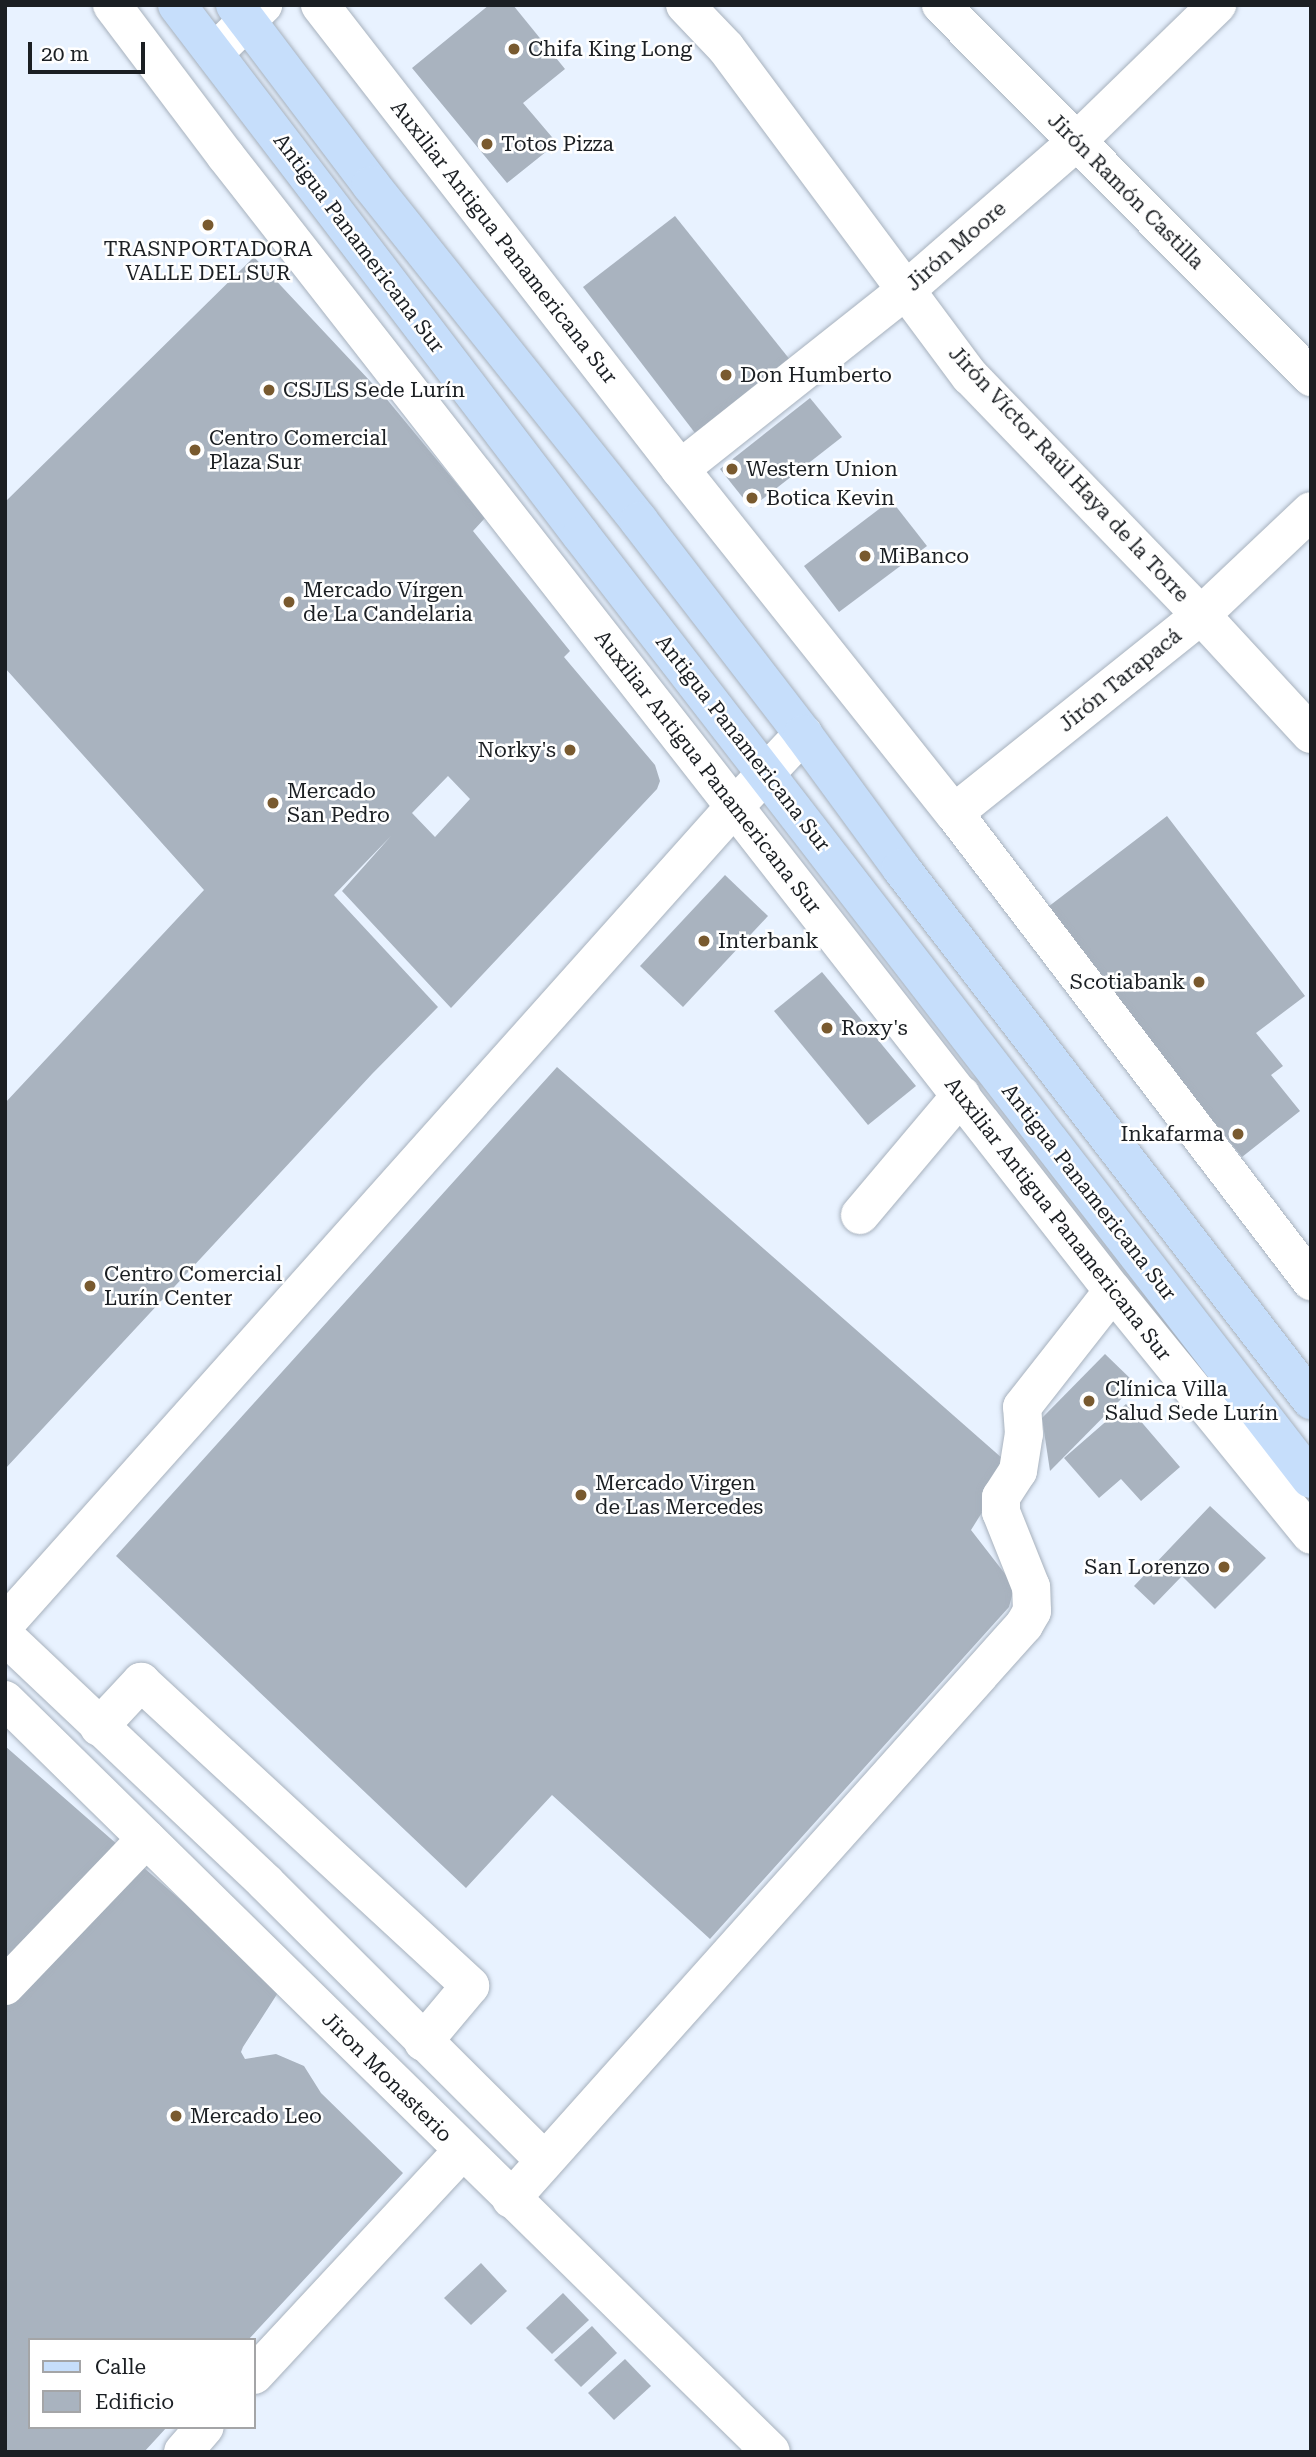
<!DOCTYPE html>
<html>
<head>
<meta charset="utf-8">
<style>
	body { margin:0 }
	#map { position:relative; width:1316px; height:2457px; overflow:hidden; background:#e8f2ff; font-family:"Roboto Serif",serif }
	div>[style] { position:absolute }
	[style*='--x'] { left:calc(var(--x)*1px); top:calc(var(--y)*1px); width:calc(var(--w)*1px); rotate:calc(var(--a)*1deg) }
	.building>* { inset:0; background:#a9b3bf }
	.roads { filter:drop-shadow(0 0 2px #a7b1bd) drop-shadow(0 0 2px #a7b1bd) }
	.minor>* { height:38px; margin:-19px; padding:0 19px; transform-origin:19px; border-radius:19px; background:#fff }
	.major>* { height:38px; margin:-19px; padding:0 19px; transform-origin:19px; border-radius:19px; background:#c6defb }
	.dots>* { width:19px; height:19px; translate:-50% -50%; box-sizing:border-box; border:4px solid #fff; border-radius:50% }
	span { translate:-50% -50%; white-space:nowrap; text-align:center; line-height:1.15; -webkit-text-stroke:5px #fff; paint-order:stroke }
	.poi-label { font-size:21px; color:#1b1f23 }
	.left { translate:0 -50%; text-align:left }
	.right { translate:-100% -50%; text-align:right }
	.street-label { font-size:21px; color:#1b1f23 }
	.frame { position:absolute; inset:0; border:7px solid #1b1f23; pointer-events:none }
	.legend { position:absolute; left:28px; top:2338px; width:228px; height:91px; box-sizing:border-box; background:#fff; border:2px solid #a4a5a7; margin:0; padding:9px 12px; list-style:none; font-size:21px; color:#1b1f23 }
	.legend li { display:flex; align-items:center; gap:14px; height:35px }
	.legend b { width:35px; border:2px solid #a4a5a7 }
	.scale { position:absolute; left:28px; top:42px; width:117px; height:32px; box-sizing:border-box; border:4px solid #1b1f23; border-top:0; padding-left:9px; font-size:21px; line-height:24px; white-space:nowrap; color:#1b1f23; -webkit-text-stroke:5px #fff; paint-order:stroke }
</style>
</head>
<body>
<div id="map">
	<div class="building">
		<div style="clip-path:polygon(489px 5px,513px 5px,565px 69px,523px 103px,557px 143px,507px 183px,412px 68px)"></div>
		<div style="clip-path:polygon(675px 216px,795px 366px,695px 433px,583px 287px)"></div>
		<div style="clip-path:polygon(evenodd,254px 257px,385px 397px,485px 518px,473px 531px,570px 651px,564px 657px,655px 765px,660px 781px,657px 789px,451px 1008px,342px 891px,391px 836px,334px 895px,438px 1007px,372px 1074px,5px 1469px,5px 1103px,204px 890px,5px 668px,5px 502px,254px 257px,448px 776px,470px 799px,435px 837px,412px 813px,448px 776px)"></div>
		<div style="clip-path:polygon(810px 398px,842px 437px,751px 508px,720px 469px)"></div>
		<div style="clip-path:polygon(891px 500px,927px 546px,839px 612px,804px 566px)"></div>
		<div style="clip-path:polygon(1167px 816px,1305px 996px,1256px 1033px,1283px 1066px,1271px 1075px,1300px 1111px,1242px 1157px,1044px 910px)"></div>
		<div style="clip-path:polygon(725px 875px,768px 916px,683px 1007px,640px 966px)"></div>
		<div style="clip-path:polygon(822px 972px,916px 1086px,868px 1125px,774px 1011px)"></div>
		<div style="clip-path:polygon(557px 1067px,1011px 1466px,971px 1530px,1009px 1579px,1013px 1592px,1009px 1607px,710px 1939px,552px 1795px,466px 1888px,116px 1556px)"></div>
		<div style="clip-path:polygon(1105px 1354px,1136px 1384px,1050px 1471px,1042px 1418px)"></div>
		<div style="clip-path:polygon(1126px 1404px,1180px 1467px,1141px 1501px,1121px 1479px,1099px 1498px,1064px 1458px)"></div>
		<div style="clip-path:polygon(1210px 1506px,1266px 1558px,1215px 1609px,1182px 1576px,1154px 1605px,1134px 1586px)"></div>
		<div style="clip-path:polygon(5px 1746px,281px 1988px,243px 2047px,241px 2052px,245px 2059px,276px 2054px,304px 2066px,321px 2093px,403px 2173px,248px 2340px,30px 2340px,30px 2427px,167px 2427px,144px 2452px,5px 2452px)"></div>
		<div style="clip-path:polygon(481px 2263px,507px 2291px,471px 2325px,444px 2298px)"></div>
		<div style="clip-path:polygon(563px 2293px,589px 2320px,552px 2354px,526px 2328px)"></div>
		<div style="clip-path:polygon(592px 2326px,617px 2353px,581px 2387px,554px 2360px)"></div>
		<div style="clip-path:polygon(625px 2359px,651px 2386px,614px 2420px,588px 2393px)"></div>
	</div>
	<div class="roads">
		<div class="minor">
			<div style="--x:112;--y:5;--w:188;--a:53"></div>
			<div style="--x:225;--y:155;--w:1442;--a:51.99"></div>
			<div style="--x:1113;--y:1291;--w:314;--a:50.9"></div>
			<div style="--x:320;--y:5;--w:587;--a:52.19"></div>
			<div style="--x:680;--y:469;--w:440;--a:51.5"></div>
			<div style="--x:954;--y:813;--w:589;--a:52.66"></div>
			<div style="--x:685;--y:5;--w:59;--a:46.4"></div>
			<div style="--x:726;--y:48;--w:409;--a:53.4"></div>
			<div style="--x:970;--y:376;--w:332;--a:46"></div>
			<div style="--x:1201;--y:615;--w:162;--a:47.3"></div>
			<div style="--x:941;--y:5;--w:525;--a:45.15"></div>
			<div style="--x:214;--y:53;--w:69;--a:-44.4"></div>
			<div style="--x:680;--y:469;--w:288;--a:-38.4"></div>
			<div style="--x:906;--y:290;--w:225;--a:-41"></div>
			<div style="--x:1076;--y:142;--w:197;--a:-44.2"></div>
			<div style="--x:954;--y:813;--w:317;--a:-38.7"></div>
			<div style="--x:1201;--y:615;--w:151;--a:-43.4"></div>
			<div style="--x:860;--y:1215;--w:157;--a:-49.9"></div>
			<div style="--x:5;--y:1624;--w:1098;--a:-48.25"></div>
			<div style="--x:736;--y:805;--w:98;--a:-46.7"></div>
			<div style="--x:5;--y:1636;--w:358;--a:43.4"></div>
			<div style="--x:265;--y:1882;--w:395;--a:44.9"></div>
			<div style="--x:5;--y:1700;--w:1073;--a:44.47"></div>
			<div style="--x:99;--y:1727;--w:62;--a:-47"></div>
			<div style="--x:141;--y:1682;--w:448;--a:42.7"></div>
			<div style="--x:470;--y:1986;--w:73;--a:130"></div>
			<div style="--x:5;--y:1986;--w:204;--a:-46.2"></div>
			<div style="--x:511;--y:2199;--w:770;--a:-48.21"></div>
			<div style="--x:1024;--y:1625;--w:16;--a:-60"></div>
			<div style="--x:1032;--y:1611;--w:24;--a:-92"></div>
			<div style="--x:1031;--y:1587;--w:81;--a:-111.8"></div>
			<div style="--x:1001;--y:1512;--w:15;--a:-90"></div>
			<div style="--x:1001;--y:1497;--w:31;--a:-57"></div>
			<div style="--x:1018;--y:1471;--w:37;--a:-81"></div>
			<div style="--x:1024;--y:1434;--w:27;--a:-94"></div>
			<div style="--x:1022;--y:1407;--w:147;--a:-51.9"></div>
			<div style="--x:254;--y:2375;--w:306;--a:-47.1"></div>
			<div style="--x:183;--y:2452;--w:33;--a:-49"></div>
		</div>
		<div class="major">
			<div style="--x:177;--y:5;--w:666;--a:52.68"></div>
			<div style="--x:581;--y:535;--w:1193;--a:52.29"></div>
			<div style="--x:235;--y:5;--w:226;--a:52.9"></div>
			<div style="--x:371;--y:185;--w:430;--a:51.4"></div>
			<div style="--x:639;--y:521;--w:269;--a:52.4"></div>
			<div style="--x:803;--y:734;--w:166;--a:53.8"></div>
			<div style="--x:901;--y:868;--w:672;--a:52.38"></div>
		</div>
	</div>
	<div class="dots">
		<div style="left:514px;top:49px;background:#795a2f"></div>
		<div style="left:487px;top:144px;background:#795a2f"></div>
		<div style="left:208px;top:225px;background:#795a2f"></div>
		<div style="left:726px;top:375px;background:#795a2f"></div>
		<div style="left:269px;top:390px;background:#795a2f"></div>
		<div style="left:195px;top:450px;background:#795a2f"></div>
		<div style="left:732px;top:469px;background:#795a2f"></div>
		<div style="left:752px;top:498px;background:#795a2f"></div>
		<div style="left:865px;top:556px;background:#795a2f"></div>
		<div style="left:289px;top:602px;background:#795a2f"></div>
		<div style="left:570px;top:750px;background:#795a2f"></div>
		<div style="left:273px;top:803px;background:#795a2f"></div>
		<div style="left:704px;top:941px;background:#795a2f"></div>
		<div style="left:1199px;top:982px;background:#795a2f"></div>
		<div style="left:827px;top:1028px;background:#795a2f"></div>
		<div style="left:1238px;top:1134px;background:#795a2f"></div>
		<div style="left:90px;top:1286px;background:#795a2f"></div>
		<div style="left:1089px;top:1401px;background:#795a2f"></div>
		<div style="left:581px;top:1495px;background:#795a2f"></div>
		<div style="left:1224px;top:1567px;background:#795a2f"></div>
		<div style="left:176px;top:2116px;background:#795a2f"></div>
	</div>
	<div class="poi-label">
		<span class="left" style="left:528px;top:49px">Chifa King Long</span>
		<span class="left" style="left:501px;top:144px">Totos Pizza</span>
		<span style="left:208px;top:261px">TRASNPORTADORA<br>VALLE DEL SUR</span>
		<span class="left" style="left:740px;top:375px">Don Humberto</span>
		<span class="left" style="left:283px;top:390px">CSJLS Sede Lurín</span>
		<span class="left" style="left:209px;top:450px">Centro Comercial<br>Plaza Sur</span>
		<span class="left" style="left:746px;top:469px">Western Union</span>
		<span class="left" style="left:766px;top:498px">Botica Kevin</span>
		<span class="left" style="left:879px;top:556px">MiBanco</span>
		<span class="left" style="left:303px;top:602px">Mercado Vírgen<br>de La Candelaria</span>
		<span class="right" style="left:556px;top:750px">Norky's</span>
		<span class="left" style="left:287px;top:803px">Mercado<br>San Pedro</span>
		<span class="left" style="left:718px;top:941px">Interbank</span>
		<span class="right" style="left:1185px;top:982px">Scotiabank</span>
		<span class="left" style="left:841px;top:1028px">Roxy's</span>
		<span class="right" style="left:1224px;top:1134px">Inkafarma</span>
		<span class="left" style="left:104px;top:1286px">Centro Comercial<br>Lurín Center</span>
		<span class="left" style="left:1105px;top:1401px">Clínica Villa<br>Salud Sede Lurín</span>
		<span class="left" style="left:595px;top:1495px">Mercado Virgen<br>de Las Mercedes</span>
		<span class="right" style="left:1210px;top:1567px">San Lorenzo</span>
		<span class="left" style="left:190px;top:2116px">Mercado Leo</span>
	</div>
	<div class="street-label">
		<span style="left:1126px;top:191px;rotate:45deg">Jirón Ramón Castilla</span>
		<span style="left:504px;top:242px;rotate:52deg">Auxiliar Antigua Panamericana Sur</span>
		<span style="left:359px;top:243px;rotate:53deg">Antigua Panamericana Sur</span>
		<span style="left:956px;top:246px;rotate:-41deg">Jirón Moore</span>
		<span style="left:1069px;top:474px;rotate:47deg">Jirón Víctor Raúl Haya de la Torre</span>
		<span style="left:1120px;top:680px;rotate:-39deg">Jirón Tarapacá</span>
		<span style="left:743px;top:743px;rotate:52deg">Antigua Panamericana Sur</span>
		<span style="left:708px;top:772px;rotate:52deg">Auxiliar Antigua Panamericana Sur</span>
		<span style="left:1089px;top:1192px;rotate:52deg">Antigua Panamericana Sur</span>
		<span style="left:1058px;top:1219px;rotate:52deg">Auxiliar Antigua Panamericana Sur</span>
		<span style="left:387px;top:2077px;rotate:45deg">Jiron Monasterio</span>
	</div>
	<div class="frame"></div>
	<ul class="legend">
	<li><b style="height:9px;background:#c6defb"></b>Calle</li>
	<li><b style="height:19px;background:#a9b3bf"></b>Edificio</li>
	</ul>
	<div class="scale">20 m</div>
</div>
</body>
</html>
